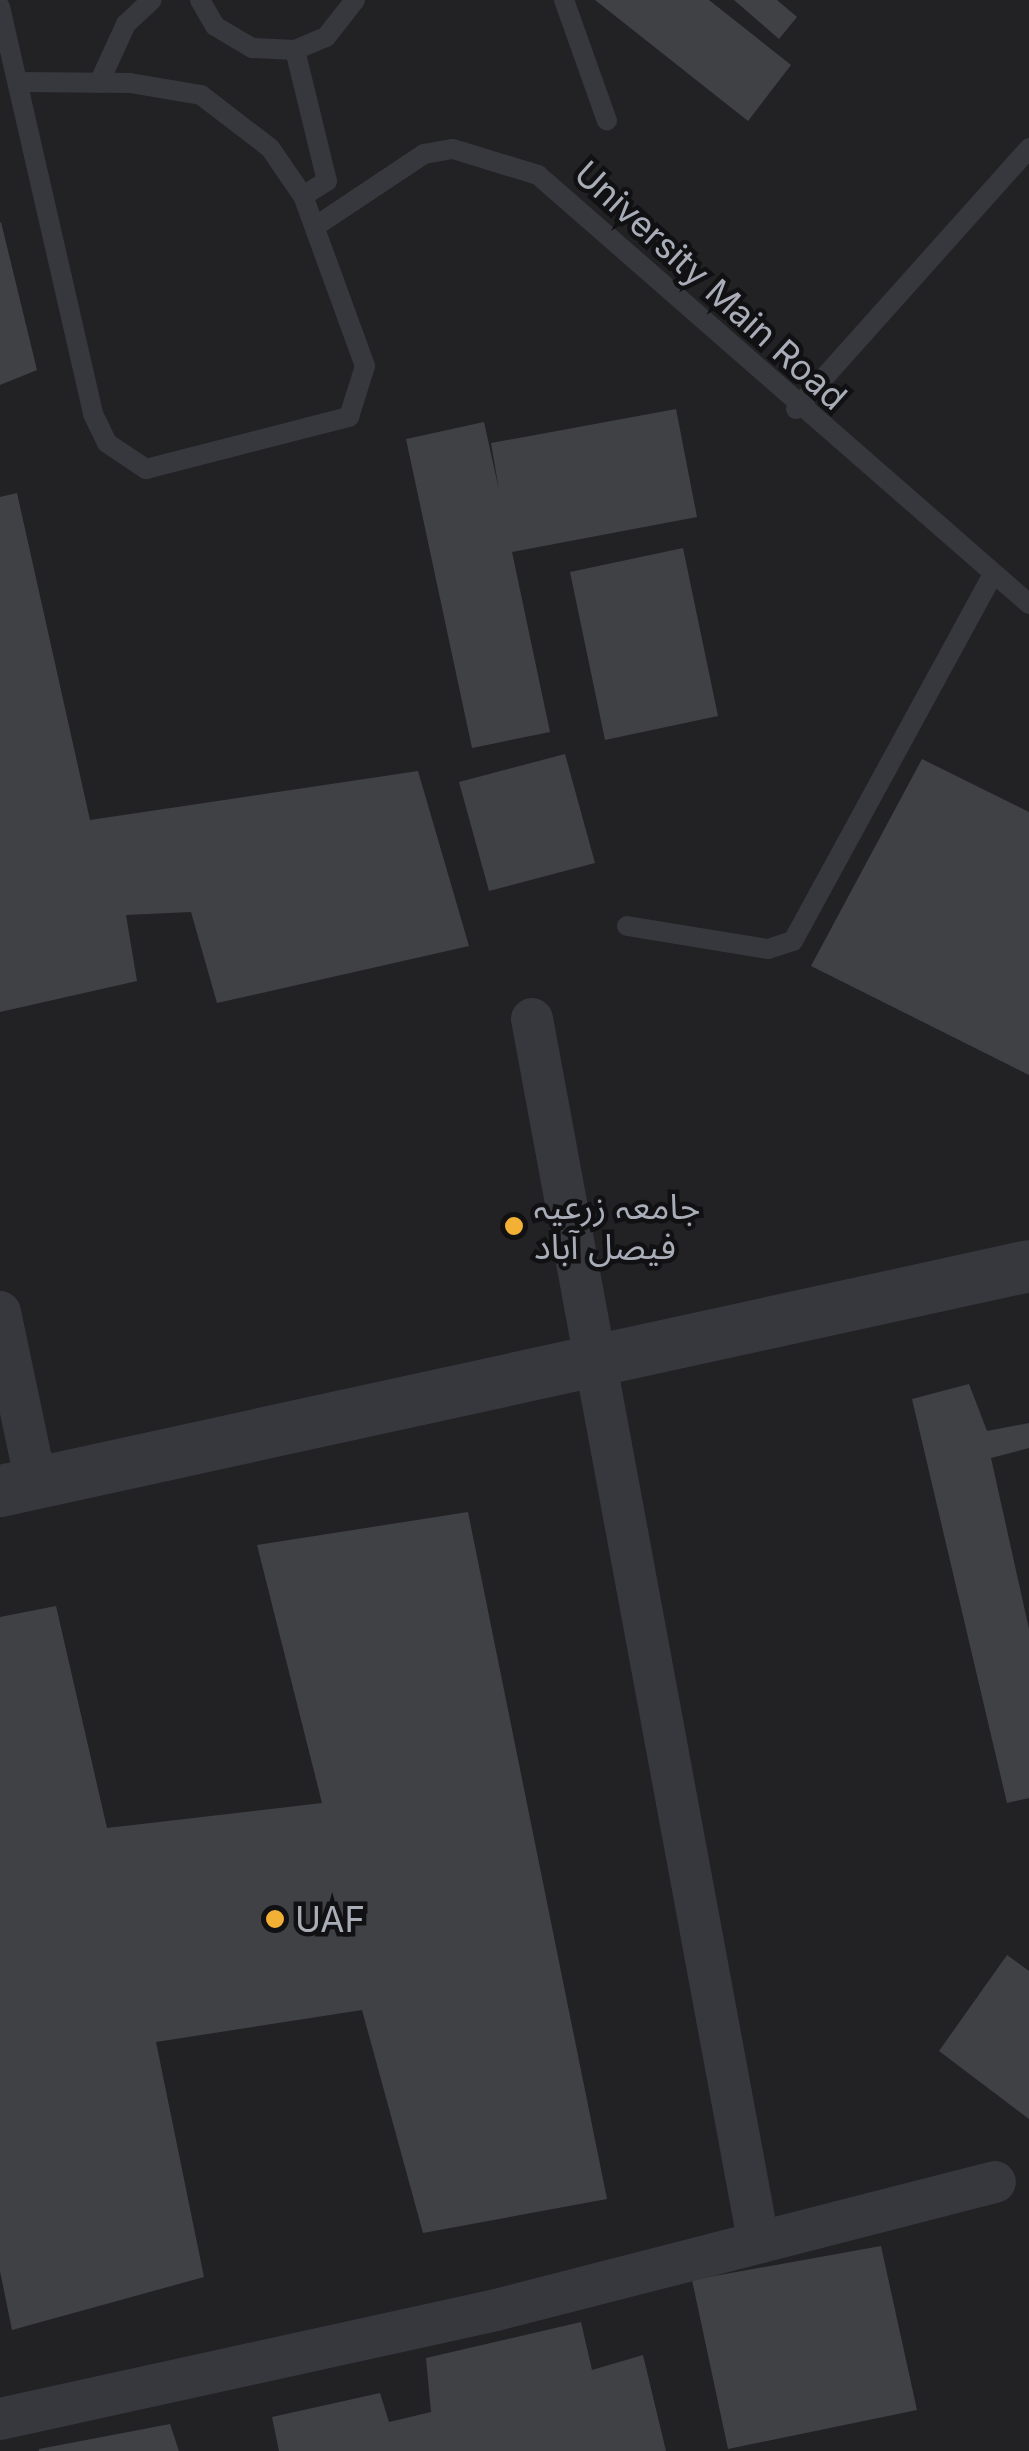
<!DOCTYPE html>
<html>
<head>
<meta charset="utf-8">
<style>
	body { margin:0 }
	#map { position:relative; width:1029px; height:2451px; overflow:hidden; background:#161618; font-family:Inter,"Noto Sans Arabic",sans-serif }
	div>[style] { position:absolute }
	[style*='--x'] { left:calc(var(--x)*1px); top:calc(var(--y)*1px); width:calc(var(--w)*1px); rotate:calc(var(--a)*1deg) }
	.built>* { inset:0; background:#222225 }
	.building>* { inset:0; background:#404145 }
	.service>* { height:20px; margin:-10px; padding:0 10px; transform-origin:10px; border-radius:10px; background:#37383d }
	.minor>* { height:42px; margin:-21px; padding:0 21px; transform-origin:21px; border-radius:21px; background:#37383d }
	.tertiary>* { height:52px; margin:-26px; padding:0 26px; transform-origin:26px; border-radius:26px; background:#37383d }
	.dots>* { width:28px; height:28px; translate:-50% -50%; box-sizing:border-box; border:5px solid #111113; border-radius:50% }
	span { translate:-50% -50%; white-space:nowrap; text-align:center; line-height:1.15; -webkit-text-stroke:9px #111113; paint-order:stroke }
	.street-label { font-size:35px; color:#a8adb8 }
	.poi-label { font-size:35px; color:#a8adb8 }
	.left { translate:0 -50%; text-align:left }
</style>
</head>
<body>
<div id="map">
	<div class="built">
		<div style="clip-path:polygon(0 0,1029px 0,1029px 2451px,0 2451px)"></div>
	</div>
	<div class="building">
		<div style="clip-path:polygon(595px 0,709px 0,791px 65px,748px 121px)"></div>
		<div style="clip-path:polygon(734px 0,777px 0,797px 17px,779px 39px)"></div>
		<div style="clip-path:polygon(1px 222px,37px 370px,0 385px,0 223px)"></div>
		<div style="clip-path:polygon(676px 409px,697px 517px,512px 552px,550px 732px,472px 748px,406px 439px,484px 422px,499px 490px,491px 443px)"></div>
		<div style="clip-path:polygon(17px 493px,90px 820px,418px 771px,469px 946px,217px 1003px,191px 912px,126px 915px,137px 981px,0 1012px,0 497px)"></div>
		<div style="clip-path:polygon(683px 548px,718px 716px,605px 740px,570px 572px)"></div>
		<div style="clip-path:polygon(565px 754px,595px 863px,489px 891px,459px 782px)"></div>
		<div style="clip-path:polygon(922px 759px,1029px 812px,1029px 1075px,811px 966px)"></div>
		<div style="clip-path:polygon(969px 1384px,987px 1431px,1029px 1423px,1029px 1448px,991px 1458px,1029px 1629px,1029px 1798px,1007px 1803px,912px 1399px)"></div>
		<div style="clip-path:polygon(468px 1512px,607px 2199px,423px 2233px,362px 2010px,156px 2042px,204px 2277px,12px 2330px,0 2271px,0 1617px,56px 1606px,107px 1828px,322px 1803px,257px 1545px)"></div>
		<div style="clip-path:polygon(1007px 1955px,1029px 1971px,1029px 2119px,939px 2051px)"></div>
		<div style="clip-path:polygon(881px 2246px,917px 2410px,728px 2449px,692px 2280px)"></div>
		<div style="clip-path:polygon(581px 2322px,592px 2370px,643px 2355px,666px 2451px,279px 2451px,272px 2417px,380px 2393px,389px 2422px,431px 2412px,426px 2358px)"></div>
		<div style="clip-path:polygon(170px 2424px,179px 2451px,39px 2451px,39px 2449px)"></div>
	</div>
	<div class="service">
		<div style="--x:200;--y:0;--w:30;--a:60"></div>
		<div style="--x:215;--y:26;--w:43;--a:30.7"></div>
		<div style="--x:252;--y:48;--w:43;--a:2.7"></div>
		<div style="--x:295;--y:50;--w:34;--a:-23"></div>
		<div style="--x:326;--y:37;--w:47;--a:-51.9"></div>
		<div style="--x:564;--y:0;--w:128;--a:70.4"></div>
		<div style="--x:0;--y:7;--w:417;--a:77.1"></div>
		<div style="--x:93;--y:414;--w:32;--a:64"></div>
		<div style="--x:107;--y:443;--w:47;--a:33.7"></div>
		<div style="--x:146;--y:469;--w:210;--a:-14.4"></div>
		<div style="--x:349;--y:417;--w:53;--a:-72.6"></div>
		<div style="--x:365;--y:366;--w:181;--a:-110"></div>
		<div style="--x:303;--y:196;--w:58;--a:-124.5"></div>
		<div style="--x:270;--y:148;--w:87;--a:-142.5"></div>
		<div style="--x:201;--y:95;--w:72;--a:-170.4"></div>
		<div style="--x:130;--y:83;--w:111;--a:-179.5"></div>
		<div style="--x:295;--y:50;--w:135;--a:76.3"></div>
		<div style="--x:327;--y:181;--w:28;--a:148"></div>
		<div style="--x:99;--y:83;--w:65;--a:-65.4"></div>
		<div style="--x:126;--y:24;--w:35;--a:-43"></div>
		<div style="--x:316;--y:226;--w:130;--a:-33.7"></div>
		<div style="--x:424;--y:154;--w:29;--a:-10"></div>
		<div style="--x:453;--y:149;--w:89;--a:17"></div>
		<div style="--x:538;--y:175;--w:652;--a:41.14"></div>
		<div style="--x:796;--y:409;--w:350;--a:-48.2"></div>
		<div style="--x:627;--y:926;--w:143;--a:9.3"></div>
		<div style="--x:768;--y:949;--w:26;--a:-18"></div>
		<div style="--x:793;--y:941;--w:418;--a:-61.4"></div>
	</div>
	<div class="minor">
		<div style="--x:532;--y:1019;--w:1241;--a:79.51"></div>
		<div style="--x:0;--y:1312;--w:175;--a:78.1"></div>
		<div style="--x:0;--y:2419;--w:508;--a:-12.39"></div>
		<div style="--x:496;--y:2310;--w:515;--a:-14.39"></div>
	</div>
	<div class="tertiary">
		<div style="--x:0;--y:1491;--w:1053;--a:-12.33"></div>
	</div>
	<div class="dots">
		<div style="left:514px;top:1226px;background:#f2b134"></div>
		<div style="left:275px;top:1919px;background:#f2b134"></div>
	</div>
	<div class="street-label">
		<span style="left:711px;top:285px;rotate:42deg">University Main Road</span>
	</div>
	<div class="poi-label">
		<span class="left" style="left:534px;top:1226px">جامعہ زرعیہ<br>فیصل آباد</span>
		<span class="left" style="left:295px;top:1919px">UAF</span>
	</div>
</div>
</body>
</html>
